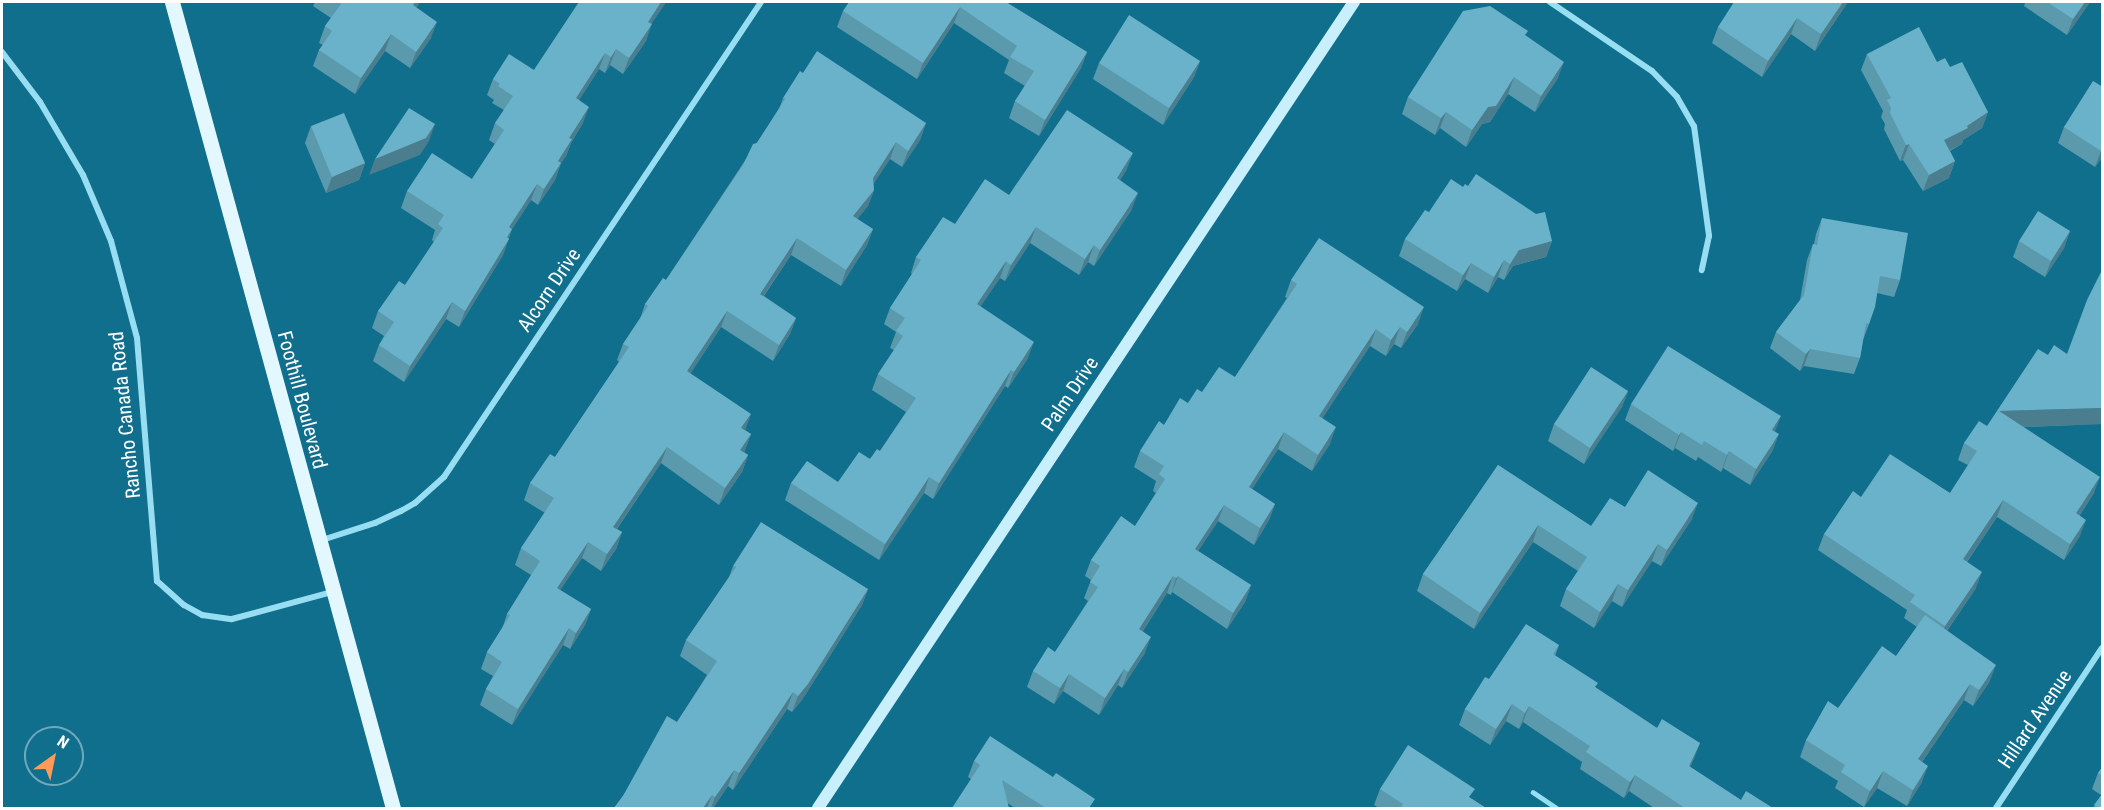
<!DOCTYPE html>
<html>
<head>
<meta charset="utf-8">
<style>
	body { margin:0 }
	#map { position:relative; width:2104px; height:810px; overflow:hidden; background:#106f8d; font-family:"Roboto Condensed",sans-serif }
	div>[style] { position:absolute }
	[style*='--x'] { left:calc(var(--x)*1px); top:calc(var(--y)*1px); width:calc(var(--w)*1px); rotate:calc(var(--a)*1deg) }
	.lane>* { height:4.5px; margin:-2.25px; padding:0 2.25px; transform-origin:2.25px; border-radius:2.25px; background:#98def2 }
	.street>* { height:6px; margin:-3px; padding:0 3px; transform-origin:3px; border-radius:3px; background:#98def2 }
	.secondary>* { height:12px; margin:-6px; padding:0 6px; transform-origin:6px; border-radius:6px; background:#c7effc }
	.primary>* { height:15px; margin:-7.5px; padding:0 7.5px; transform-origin:7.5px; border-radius:7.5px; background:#e3f7ff }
	.wall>* { inset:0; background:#5b99ad }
	.shaded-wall>* { inset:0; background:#4a7d8d }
	.building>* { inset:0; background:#6ab2c9 }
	span { translate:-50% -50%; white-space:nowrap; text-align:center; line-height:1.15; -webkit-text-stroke:6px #106f8d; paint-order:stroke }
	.street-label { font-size:20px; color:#fff }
	.frame { position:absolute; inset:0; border:3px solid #fff; pointer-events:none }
	.north { position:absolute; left:24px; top:726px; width:60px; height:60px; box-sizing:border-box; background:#106f8d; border:2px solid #70a9bb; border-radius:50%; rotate:33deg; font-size:16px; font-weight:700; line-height:24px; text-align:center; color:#fff }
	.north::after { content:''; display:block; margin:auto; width:21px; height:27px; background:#ff9a59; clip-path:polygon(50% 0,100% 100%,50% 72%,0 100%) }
</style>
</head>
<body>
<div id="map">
	<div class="lane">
		<div style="--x:1533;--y:792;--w:29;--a:34"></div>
	</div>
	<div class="street">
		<div style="--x:1550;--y:2;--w:123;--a:34.1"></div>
		<div style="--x:1652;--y:71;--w:36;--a:46"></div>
		<div style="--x:1677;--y:97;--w:34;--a:60"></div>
		<div style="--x:1694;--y:126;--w:111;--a:82.2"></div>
		<div style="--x:1709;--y:236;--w:35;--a:102"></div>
		<div style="--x:2;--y:52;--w:63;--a:52.8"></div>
		<div style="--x:40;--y:102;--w:85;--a:59.5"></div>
		<div style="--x:83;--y:175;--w:72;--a:67"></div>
		<div style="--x:111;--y:241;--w:100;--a:75"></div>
		<div style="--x:137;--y:338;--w:244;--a:85.3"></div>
		<div style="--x:157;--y:581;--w:36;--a:42"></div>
		<div style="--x:184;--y:605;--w:21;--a:29"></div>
		<div style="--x:202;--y:615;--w:30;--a:8"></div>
		<div style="--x:232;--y:619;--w:104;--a:-15.1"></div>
		<div style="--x:319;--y:541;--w:59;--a:-17.8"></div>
		<div style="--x:375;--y:523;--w:29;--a:-25"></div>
		<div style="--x:401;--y:511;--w:16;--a:-30"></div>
		<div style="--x:415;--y:503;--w:39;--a:-42"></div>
		<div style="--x:444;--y:477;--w:571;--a:-56.28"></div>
		<div style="--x:1996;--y:808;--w:192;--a:-56.5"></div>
	</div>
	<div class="secondary">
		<div style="--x:818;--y:808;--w:968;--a:-56.38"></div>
	</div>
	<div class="primary">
		<div style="--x:172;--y:2;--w:836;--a:74.67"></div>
	</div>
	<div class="wall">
		<div style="clip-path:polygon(315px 2px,420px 2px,416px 8px,431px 38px,410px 68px,385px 51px,355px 94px,313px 66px,319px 50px,323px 45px,319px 43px,325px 26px,331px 18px,313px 6px)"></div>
		<div style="clip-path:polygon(579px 2px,666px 2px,651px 24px,646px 41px,623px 74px,610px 65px,605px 73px,599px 69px,579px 100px,583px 123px,571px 143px,566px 156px,561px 163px,555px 180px,538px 205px,531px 200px,512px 229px,503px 255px,459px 327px,446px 319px,404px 382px,373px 361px,379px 345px,384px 336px,372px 328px,378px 311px,405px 285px,434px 242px,432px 240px,435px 230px,401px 208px,407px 191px,472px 179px,495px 144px,489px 140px,495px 123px,504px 110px,492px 103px,494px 100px,487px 95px,493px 79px,534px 70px)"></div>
		<div style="clip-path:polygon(1006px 2px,1087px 52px,1081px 68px,1039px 136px,1009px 118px,1015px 101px,1025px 86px,1004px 73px,1009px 60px,954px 23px,917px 79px,837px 27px,843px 11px)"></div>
		<div style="clip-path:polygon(1848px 2px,1815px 51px,1791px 34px,1762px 77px,1712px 43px,1718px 27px)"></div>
		<div style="clip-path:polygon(2023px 2px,2090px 2px,2067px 35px,2024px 6px,2025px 3px)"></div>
		<div style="clip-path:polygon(1526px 36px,1558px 78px,1535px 112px,1508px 94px,1490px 122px,1482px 124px,1466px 147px,1440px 128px,1435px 135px,1402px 114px,1408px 97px)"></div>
		<div style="clip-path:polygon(1867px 54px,1937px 62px,1950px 67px,1988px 112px,1982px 128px,1963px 140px,1962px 144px,1950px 151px,1955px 161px,1949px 178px,1923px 191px,1903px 160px,1900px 161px,1884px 129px,1885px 124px,1881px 117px,1883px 111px,1861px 70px)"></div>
		<div style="clip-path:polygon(1200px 61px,1194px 77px,1163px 125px,1093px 79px,1099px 63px)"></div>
		<div style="clip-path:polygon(2103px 87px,2103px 156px,2095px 167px,2058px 143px,2064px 127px)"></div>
		<div style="clip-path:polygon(783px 98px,926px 123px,920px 140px,902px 167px,890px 159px,873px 184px,874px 190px,868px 206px,857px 219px,873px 229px,867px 245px,841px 286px,791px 255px,764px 296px,796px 318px,790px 334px,773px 361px,721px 327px,690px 374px,745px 430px,751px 434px,744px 452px,748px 455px,742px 472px,719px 505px,661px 463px,617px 529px,622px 532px,616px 549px,601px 571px,582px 558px,560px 590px,591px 609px,585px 625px,570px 649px,563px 645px,512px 725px,480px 705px,486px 689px,493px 676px,481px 669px,487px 652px,502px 629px,507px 614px,531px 575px,515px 565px,521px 548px,545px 513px,524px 500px,530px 483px,555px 457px,619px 362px,617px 360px,623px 344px,640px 319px,645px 304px,666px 280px,779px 109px)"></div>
		<div style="clip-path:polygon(311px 126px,365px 163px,359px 180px,326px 193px,305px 143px)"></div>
		<div style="clip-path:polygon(1127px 169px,1120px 180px,1132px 209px,1094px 266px,1088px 262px,1079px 275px,1030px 243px,1005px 281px,1000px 278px,980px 306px,1028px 358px,1008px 388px,1005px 386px,933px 499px,924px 493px,879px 560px,785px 500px,791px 483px,838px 482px,880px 451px,906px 412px,872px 390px,878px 374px,894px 350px,890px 348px,896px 332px,884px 324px,890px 308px,912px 274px,911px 273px,916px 257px,955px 224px,1009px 195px)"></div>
		<div style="clip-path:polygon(1429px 212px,1552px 241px,1546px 257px,1513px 266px,1504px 280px,1498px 277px,1488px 293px,1465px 279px,1457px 291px,1399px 256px,1405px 239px)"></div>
		<div style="clip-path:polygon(1822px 218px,1900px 280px,1894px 297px,1877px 293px,1869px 324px,1863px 340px,1860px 358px,1854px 374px,1804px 366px,1800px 371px,1770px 348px,1776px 332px,1800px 300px,1807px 260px,1813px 244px,1814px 244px,1816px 234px)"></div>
		<div style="clip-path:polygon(2070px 231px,2064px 248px,2045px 277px,2013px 257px,2019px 241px)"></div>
		<div style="clip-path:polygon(1291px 280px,1418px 324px,1401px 348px,1394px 344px,1386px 356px,1370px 346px,1322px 418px,1330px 444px,1312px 471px,1278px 449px,1252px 489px,1275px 504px,1269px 520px,1254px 545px,1218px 521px,1198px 551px,1251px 585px,1245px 602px,1227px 629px,1172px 592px,1171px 595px,1167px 593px,1143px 631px,1145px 653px,1122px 688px,1118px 685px,1099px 715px,1063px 691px,1054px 704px,1027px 687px,1033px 671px,1055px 652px,1088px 601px,1084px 598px,1091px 580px,1085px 576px,1091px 560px,1135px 526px,1156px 493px,1153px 491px,1156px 481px,1134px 467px,1140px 451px,1164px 425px,1188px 403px,1202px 392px,1235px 377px,1287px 298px,1285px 297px)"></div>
		<div style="clip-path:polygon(1628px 391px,1622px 407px,1584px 464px,1548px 441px,1554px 424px)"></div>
		<div style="clip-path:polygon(1631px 404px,1775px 431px,1773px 450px,1750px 485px,1723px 468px,1721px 472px,1698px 457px,1696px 461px,1675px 448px,1673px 451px,1625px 420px)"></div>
		<div style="clip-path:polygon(2103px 424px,2023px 427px,2094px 493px,2080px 515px,2080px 536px,2064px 560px,1997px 517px,1967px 562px,1976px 588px,1947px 631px,1990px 681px,1973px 706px,1964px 700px,1922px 762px,1922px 782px,1907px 806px,1877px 788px,1864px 807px,1835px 788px,1838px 781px,1800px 757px,1806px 740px,1838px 708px,1896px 656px,1917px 627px,1904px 618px,1907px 610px,1818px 550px,1824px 534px,1861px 497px,1950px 493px,1968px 465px,1958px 460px,1964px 443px,1987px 426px)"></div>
		<div style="clip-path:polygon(1498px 465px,1591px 526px,1625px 507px,1692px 519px,1661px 566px,1652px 561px,1622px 607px,1612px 601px,1594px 628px,1560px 606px,1566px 589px,1578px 571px,1533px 542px,1474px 629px,1417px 591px,1423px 574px)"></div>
		<div style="clip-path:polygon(733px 566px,868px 589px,862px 605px,802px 700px,792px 712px,787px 709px,733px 790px,728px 786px,713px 808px,614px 808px,677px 722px,707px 675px,680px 656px,686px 640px,729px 577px)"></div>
		<div style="clip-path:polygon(1559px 645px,1555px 656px,1596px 688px,1657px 728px,1700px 743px,1690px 767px,1741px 800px,1773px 808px,1654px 808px,1629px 791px,1624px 798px,1580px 769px,1582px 762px,1523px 722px,1519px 729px,1506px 721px,1490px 745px,1459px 725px,1465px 709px,1489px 679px)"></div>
		<div style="clip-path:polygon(974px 761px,1091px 808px,1015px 808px,968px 777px)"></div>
		<div style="clip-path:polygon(2103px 766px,2103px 808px,2093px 808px,2101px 795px,2092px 789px,2098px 773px)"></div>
		<div style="clip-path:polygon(1380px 789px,1472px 799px,1486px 808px,1379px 808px,1374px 805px)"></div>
	</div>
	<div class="shaded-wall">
		<div style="clip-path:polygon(415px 2px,420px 2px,407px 22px,413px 5px)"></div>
		<div style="clip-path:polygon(661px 2px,666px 2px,642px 38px,648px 22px)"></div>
		<div style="clip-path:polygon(1843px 2px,1848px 2px,1815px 51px,1821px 34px)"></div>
		<div style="clip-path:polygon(2085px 2px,2090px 2px,2067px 35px,2073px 19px)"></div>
		<div style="clip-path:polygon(960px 7px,954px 23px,917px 79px,923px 63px)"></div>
		<div style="clip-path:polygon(1797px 18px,1791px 34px,1762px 77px,1768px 61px)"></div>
		<div style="clip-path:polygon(437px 22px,431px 38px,410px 68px,416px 52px)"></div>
		<div style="clip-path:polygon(652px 24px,646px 41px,623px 74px,629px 58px)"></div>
		<div style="clip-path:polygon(391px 34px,385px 51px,355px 94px,361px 78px)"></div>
		<div style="clip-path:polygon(616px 49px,610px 65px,605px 73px,611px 57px)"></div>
		<div style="clip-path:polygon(1087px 52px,1081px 68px,1039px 136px,1045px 120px)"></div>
		<div style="clip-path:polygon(605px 53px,599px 69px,570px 114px,576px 98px)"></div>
		<div style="clip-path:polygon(1200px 61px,1194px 77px,1163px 125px,1169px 108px)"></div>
		<div style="clip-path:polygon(1564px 62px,1558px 78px,1535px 112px,1541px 96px)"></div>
		<div style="clip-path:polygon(1514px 77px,1508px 94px,1490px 122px,1482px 124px,1466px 147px,1472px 130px,1488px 107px)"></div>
		<div style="clip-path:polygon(589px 107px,583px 123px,571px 143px,566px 156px,556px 171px,561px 163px,555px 180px,538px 205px,544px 189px,569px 138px)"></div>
		<div style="clip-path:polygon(1446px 112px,1440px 128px,1435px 135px,1441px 118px)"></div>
		<div style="clip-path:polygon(1988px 112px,1982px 128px,1963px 140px,1962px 144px,1938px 156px,1944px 140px)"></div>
		<div style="clip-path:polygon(926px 123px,920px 140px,902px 167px,908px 151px)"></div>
		<div style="clip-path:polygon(435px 124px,429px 141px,420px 155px,369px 175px,375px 159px)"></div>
		<div style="clip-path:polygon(896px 142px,890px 159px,867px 194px,873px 178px)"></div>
		<div style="clip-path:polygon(1909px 144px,1903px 160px,1900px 161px,1906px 145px)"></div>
		<div style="clip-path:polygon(2103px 149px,2103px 156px,2095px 167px,2101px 151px)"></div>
		<div style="clip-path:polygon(1133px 153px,1127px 169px,1111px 194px,1117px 178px)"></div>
		<div style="clip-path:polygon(1955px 161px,1949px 178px,1923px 191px,1929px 175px)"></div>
		<div style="clip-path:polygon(365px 163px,359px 180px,326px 193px,332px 177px)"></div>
		<div style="clip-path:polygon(537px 184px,531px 200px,503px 243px,509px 227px)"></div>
		<div style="clip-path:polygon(874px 190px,868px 206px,847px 232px,853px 216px)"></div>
		<div style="clip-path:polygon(1138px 193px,1132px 209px,1094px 266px,1100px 250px)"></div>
		<div style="clip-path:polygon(1036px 227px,1030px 243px,1005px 281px,1011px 265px)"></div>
		<div style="clip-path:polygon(512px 229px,503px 255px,459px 327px,465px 311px)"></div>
		<div style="clip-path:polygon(873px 229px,867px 245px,841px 286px,846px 270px)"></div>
		<div style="clip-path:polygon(2070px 231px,2064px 248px,2045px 277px,2051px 261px)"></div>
		<div style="clip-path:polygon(797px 238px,791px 255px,754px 310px,760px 294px)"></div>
		<div style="clip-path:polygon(1552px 241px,1546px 257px,1513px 266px,1504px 280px,1510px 264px,1519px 250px)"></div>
		<div style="clip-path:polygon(1094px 245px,1088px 262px,1079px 275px,1085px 259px)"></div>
		<div style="clip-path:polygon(1504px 260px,1498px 277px,1488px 293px,1494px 277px)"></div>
		<div style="clip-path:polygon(1006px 261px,1000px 278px,971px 321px,977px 304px)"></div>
		<div style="clip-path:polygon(1471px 263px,1465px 279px,1457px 291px,1463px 275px)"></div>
		<div style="clip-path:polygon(452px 302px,446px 319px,404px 382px,410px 366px)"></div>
		<div style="clip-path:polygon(1424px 307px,1418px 324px,1401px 348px,1407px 332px)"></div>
		<div style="clip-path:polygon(727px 311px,721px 327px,681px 388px,687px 371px)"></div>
		<div style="clip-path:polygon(796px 318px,790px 334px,773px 361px,779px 345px)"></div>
		<div style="clip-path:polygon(1400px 327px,1394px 344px,1386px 356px,1391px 340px)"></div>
		<div style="clip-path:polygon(1376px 329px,1370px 346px,1313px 433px,1319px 416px)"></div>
		<div style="clip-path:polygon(1034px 342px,1028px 358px,1008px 388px,1014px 372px)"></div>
		<div style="clip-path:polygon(1810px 349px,1804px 366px,1800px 371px,1806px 354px)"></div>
		<div style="clip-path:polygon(1011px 370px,1005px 386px,933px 499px,939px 483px)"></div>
		<div style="clip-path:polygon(1628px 391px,1622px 407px,1584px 464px,1590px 448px)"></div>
		<div style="clip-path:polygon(2103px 408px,2103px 424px,1993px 428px,1999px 411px)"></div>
		<div style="clip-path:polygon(751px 414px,745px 431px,741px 428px)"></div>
		<div style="clip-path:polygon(1781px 416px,1775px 432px,1772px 430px)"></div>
		<div style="clip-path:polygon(1336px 427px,1330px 444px,1312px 471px,1318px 455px)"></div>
		<div style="clip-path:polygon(1284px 432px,1278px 449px,1243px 503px,1249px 487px)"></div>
		<div style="clip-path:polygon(1681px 432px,1675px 448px,1673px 451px,1679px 435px)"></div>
		<div style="clip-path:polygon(751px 434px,745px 451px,734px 466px,740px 450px)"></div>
		<div style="clip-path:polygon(1779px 434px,1773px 450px,1750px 485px,1756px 469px)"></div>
		<div style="clip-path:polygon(667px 447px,661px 463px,607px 543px,613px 527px)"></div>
		<div style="clip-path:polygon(1729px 451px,1723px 468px,1721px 472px,1727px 455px)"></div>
		<div style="clip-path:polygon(748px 455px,742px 472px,719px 505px,725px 488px)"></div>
		<div style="clip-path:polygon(929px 477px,924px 493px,879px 560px,885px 544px)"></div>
		<div style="clip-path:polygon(2100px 477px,2094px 493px,2070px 530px,2076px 513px)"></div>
		<div style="clip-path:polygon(2003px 500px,1997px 517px,1957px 576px,1963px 559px)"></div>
		<div style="clip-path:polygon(1698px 503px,1692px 519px,1661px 566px,1667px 550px)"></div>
		<div style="clip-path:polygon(1275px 504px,1269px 520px,1254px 545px,1260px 528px)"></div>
		<div style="clip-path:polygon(1224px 505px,1218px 521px,1189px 565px,1195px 549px)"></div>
		<div style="clip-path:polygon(2086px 520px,2080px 536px,2064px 560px,2070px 544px)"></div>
		<div style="clip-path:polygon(1538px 525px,1533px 542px,1474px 629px,1480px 613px)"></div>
		<div style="clip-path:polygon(622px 532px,616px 549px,601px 571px,607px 554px)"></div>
		<div style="clip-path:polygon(588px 542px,582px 558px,551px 604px,557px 588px)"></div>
		<div style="clip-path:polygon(1658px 544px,1652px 561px,1622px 607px,1628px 590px)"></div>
		<div style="clip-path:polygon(1982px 572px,1976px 588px,1939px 642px,1945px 626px)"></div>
		<div style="clip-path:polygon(1173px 576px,1167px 593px,1133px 646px,1139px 629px)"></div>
		<div style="clip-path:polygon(1178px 576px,1172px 592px,1171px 595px,1176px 578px)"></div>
		<div style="clip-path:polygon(1618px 584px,1612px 601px,1594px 628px,1600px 612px)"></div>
		<div style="clip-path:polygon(1251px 585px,1245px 602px,1227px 629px,1233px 613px)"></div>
		<div style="clip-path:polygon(868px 589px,862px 605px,802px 700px,792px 712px,798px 696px)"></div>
		<div style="clip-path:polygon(591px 609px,585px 625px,570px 649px,576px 633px)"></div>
		<div style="clip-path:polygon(569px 628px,563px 645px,512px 725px,518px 709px)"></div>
		<div style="clip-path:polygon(1151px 637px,1145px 653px,1122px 688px,1128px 672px)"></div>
		<div style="clip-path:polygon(1996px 665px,1990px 681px,1973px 706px,1979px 690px)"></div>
		<div style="clip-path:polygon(1124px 669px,1118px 685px,1099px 715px,1105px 698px)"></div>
		<div style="clip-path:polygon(1069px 674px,1063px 691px,1054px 704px,1060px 688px)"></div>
		<div style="clip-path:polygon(1970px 684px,1964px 700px,1912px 776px,1918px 759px)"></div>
		<div style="clip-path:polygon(793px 692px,787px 709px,733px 790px,739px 773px)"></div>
		<div style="clip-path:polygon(1512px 704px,1506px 721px,1490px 745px,1496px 729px)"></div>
		<div style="clip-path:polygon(1529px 706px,1523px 722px,1519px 729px,1525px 713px)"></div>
		<div style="clip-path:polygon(1700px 743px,1694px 759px,1683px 782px,1689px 766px)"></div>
		<div style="clip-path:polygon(1928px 766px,1922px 782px,1907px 806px,1913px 790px)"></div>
		<div style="clip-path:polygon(734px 770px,728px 786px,713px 808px,711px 808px,715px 797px)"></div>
		<div style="clip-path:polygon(1883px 771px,1877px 788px,1864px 807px,1870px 791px)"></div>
		<div style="clip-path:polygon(1635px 775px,1629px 791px,1624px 798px,1630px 782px)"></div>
		<div style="clip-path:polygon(712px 795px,707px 808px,703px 808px)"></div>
	</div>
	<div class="building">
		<div style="clip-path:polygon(337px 2px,415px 2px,413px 5px,437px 22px,416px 52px,391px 34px,361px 78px,319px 50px,332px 31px,325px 26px,341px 4px)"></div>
		<div style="clip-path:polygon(579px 2px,661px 2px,648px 22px,652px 24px,629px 58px,616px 49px,611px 57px,605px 53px,576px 98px,589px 107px,569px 138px,572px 139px,558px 161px,561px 163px,544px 189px,537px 184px,509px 227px,512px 229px,507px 237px,509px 239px,465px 311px,452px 302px,410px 366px,379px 345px,394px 322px,378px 311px,399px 281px,405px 285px,443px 228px,438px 224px,444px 215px,407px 191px,432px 153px,472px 179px,504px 130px,495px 123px,513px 96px,498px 86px,500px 84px,493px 79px,509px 54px,534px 70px)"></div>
		<div style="clip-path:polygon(849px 2px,1006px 2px,1087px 52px,1045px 120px,1015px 101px,1034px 71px,1010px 57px,1017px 46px,960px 7px,923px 63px,843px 11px)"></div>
		<div style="clip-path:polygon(1734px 2px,1843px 2px,1821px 34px,1797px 18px,1768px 61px,1718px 27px)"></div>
		<div style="clip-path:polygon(2047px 2px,2085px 2px,2073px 19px)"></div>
		<div style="clip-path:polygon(1490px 6px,1528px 31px,1525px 35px,1564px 62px,1541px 96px,1514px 77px,1496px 106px,1488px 107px,1472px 130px,1446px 112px,1441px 118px,1408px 97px,1463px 11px)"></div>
		<div style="clip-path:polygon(1129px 15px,1200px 61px,1169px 108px,1099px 63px)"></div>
		<div style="clip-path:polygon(1919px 27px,1937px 62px,1945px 58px,1950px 67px,1962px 62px,1988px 112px,1967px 126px,1968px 128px,1944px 140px,1955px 161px,1929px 175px,1909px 144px,1906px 145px,1890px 113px,1891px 108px,1887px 100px,1891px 98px,1867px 54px)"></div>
		<div style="clip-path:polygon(817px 51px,926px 123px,908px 151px,896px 142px,873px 178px,874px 190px,853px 216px,873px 229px,846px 270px,797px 238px,760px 294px,796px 318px,779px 345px,727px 311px,687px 371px,751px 414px,741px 428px,751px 434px,740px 450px,748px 455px,725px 488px,667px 447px,613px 527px,622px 532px,607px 554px,588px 542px,557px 588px,591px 609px,576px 633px,569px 628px,518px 709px,486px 689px,502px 662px,487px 652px,510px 615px,507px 614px,540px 561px,521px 548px,554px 498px,530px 483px,550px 454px,555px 457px,629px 347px,623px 344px,648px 306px,645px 304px,663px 278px,666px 280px,743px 165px,753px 144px,757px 143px,785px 99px,783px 98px,800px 71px,803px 73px)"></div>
		<div style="clip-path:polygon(2093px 81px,2103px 87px,2103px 149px,2101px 151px,2064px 127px)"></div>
		<div style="clip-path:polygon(409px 108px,435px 124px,426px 138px,375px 159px)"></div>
		<div style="clip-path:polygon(1067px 110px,1133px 153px,1117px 178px,1138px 193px,1100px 250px,1094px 245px,1085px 259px,1036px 227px,1011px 265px,1006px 261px,977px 304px,1034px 342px,1014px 372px,1011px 370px,939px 483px,929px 477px,885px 544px,791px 483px,807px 461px,838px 482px,859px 452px,870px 459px,877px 449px,880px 451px,916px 398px,878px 374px,903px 336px,896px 331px,905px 318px,890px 308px,921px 260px,916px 257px,943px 217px,955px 224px,985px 179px,1009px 195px)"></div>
		<div style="clip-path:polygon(344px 113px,365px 163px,332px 177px,311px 126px)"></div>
		<div style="clip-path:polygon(1476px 174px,1536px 214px,1545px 212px,1552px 241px,1519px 250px,1510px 264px,1504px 260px,1494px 277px,1471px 263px,1463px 275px,1405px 239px,1425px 210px,1429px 212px,1451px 179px,1463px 187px,1465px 184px,1468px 186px)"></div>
		<div style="clip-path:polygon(2038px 211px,2070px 231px,2051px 261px,2019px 241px)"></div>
		<div style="clip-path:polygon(1822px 218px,1908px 233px,1900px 280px,1880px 276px,1875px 307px,1869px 324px,1866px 323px,1860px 358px,1810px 349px,1806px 354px,1776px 332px,1804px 295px,1813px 244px,1817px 245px)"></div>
		<div style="clip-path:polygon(1319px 238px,1424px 307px,1407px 332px,1400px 327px,1391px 340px,1376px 329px,1319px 416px,1336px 427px,1318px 455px,1284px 432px,1249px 487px,1275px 504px,1260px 528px,1224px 505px,1195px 549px,1251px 585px,1233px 613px,1178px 576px,1176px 578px,1173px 576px,1139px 629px,1151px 637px,1128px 672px,1124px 669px,1105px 698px,1069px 674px,1060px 688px,1033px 671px,1048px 647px,1055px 652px,1098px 587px,1090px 582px,1100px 566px,1091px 560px,1121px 516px,1135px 526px,1165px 479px,1159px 474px,1164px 466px,1140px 451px,1159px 421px,1164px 425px,1180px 398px,1188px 403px,1197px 389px,1202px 392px,1219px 367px,1235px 377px,1297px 284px,1291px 280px)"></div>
		<div style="clip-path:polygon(2103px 268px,2103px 408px,1999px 411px,2100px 477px,2076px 513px,2086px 520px,2070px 544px,2003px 500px,1963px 559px,1982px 572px,1945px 626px,1910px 602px,1915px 595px,1824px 534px,1853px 491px,1861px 497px,1890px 454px,1950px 493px,1977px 451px,1964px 443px,1979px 421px,1987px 426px,2038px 349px,2048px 355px,2054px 345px,2067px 354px,2087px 300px)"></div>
		<div style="clip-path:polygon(1668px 346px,1781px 416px,1772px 430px,1779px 434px,1756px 469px,1729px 451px,1727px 455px,1704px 441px,1702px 445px,1681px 432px,1679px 435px,1631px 404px)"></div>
		<div style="clip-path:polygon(1591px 367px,1628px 391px,1590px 448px,1554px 424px)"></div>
		<div style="clip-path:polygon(1498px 465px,1591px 526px,1610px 498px,1625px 507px,1648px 470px,1698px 503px,1667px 550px,1658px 544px,1628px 590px,1618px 584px,1600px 612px,1566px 589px,1587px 557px,1538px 525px,1480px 613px,1423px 574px)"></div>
		<div style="clip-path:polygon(761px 522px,868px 589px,808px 684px,798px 696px,793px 692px,739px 773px,734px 770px,715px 797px,712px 795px,703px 808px,614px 808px,623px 796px,667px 716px,677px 722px,717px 661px,686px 640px,736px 567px,733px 566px)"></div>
		<div style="clip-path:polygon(1925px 615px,1996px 665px,1979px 690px,1970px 684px,1918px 759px,1928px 766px,1913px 790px,1883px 771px,1870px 791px,1841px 772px,1845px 765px,1806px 740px,1828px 701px,1838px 708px,1882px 646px,1896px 656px)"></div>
		<div style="clip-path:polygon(1526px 624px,1559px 645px,1553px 654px,1598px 683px,1595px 687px,1657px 728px,1662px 719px,1700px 743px,1689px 766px,1741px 800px,1746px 791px,1773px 808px,1685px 808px,1635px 775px,1630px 782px,1586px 752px,1590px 746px,1529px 706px,1525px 713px,1512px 704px,1496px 729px,1465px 709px,1485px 677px,1489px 679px)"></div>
		<div style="clip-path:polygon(990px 736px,1053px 777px,1056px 773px,1095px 799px,1089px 808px,1046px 808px,1002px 780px,1009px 808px,952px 808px,980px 765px,974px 761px)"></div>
		<div style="clip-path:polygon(1408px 745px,1475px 789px,1469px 797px,1486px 808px,1400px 808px,1403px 804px,1380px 789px)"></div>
		<div style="clip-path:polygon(2103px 766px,2103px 776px,2098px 773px)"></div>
		<div style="clip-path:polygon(2103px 793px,2103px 808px,2099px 808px,2094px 805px)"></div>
	</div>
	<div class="street-label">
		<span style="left:549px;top:290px;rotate:-56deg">Alcorn Drive</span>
		<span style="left:1070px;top:394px;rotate:-56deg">Palm Drive</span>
		<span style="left:302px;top:400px;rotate:75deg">Foothill Boulevard</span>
		<span style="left:125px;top:415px;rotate:-96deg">Rancho Canada Road</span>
		<span style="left:2035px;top:719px;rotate:-56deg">Hillard Avenue</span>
	</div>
	<div class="frame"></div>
	<div class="north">N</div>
</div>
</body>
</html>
